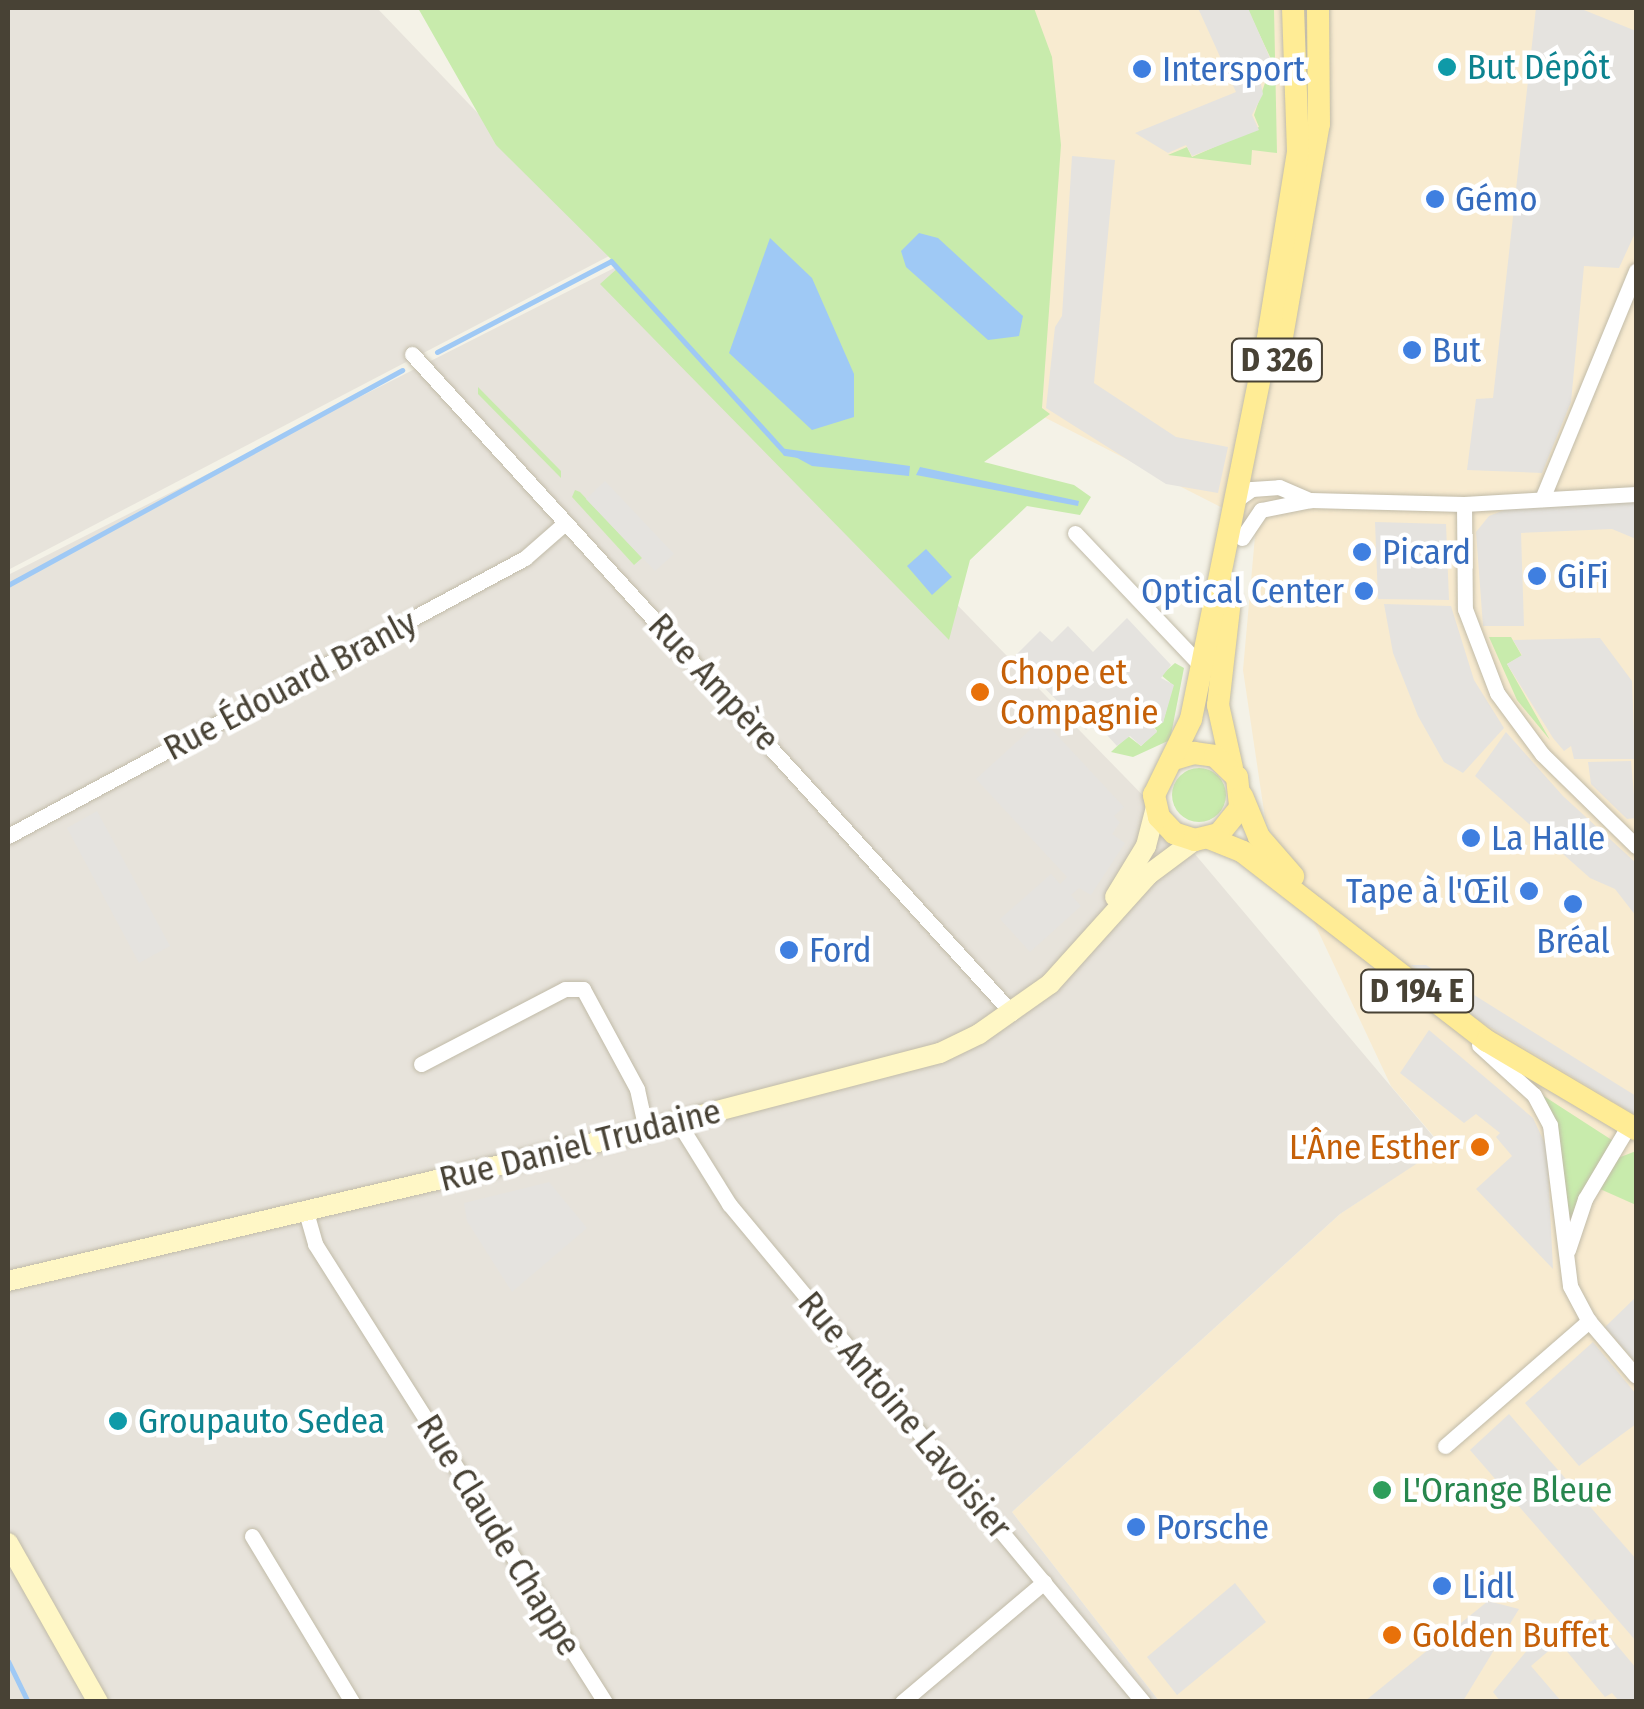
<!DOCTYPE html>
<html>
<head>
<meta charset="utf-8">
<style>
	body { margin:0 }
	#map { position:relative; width:1644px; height:1709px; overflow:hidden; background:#f4f2e7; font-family:"Fira Sans Condensed",sans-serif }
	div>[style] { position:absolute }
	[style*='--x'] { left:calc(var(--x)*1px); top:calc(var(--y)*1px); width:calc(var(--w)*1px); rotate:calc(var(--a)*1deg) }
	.commercial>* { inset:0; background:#f8ebd0 }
	.industrial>* { inset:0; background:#e7e3db }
	.green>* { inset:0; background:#c8ebac }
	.round { border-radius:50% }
	.parking>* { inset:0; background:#e5e3df }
	.water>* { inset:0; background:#9fc9f5 }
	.stream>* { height:5px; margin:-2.5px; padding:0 2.5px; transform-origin:2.5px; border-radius:2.5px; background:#9fc9f5 }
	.roads { filter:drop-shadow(0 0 2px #c1bba8) drop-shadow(0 0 2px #c1bba8) }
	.street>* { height:15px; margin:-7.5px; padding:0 7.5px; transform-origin:7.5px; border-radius:7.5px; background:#fff }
	.secondary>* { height:20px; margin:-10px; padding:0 10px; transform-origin:10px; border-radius:10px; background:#fff7c6 }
	.primary>* { height:22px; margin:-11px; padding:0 11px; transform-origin:11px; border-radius:11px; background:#ffec95 }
	.dots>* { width:28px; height:28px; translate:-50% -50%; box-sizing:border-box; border:5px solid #fff; border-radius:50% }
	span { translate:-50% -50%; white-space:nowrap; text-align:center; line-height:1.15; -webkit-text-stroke:9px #fff; paint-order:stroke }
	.shield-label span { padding:2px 8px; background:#fff; border:2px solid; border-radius:8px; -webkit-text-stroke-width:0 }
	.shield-label { font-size:32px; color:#484235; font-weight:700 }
	.culture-label { font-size:35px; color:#0d838f }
	.left { translate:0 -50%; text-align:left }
	.shop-label { font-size:35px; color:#366cbe }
	.right { translate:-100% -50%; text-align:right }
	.food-label { font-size:35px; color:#c56008 }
	.street-label { font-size:35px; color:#484235 }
	.leisure-label { font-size:35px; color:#27864d }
	.frame { position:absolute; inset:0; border:10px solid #484235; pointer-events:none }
</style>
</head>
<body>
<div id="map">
	<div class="commercial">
		<div style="clip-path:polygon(1015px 8px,1636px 8px,1636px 1701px,1159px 1701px,1012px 1512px,1340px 1214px,1442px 1146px,1391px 1086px,1265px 818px,1243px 670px,1256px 525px,1036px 413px)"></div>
	</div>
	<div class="industrial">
		<div style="clip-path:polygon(8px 8px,377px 8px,613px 254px,8px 570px)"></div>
		<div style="clip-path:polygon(624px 263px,1162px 815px,1442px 1147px,1340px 1214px,1012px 1512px,1159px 1701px,8px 1702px,8px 575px)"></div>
	</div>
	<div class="green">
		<div style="clip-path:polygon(418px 8px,1034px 8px,1052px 57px,1061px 145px,1042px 408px,1050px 414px,984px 462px,1074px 485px,1091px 497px,1080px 515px,1027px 506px,970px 560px,949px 640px,600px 284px,619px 267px,496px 145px)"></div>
		<div style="clip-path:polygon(1247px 8px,1274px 8px,1277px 153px,1252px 150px,1251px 165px,1168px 155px,1187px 147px,1192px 157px,1259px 127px,1254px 115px,1265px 83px,1259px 66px,1271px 59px)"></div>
		<div style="clip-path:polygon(478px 387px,561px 471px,561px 478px,478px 394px)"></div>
		<div style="clip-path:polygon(575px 490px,580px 492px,642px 558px,634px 565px,572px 497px)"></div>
		<div style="clip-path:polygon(1489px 637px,1511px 637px,1522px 656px,1507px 664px,1550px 740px,1517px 700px)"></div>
		<div style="clip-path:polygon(1175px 663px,1184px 668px,1170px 740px,1133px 757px,1111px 752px,1128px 736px,1141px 746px,1157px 731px,1149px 721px,1163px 722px,1173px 685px,1161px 675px)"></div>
		<div class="round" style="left:1172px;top:768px;width:54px;height:54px"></div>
		<div style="clip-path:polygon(1522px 1082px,1618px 1144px,1567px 1254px,1558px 1159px)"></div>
		<div style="clip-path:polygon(1636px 1151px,1636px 1205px,1600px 1189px,1618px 1158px)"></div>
	</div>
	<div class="parking">
		<div style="clip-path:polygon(1198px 8px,1248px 8px,1270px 58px,1257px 65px,1263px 94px,1252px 115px,1259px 130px,1192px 156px,1186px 145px,1168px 153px,1135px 133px,1236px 92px)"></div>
		<div style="clip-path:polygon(1536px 8px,1579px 8px,1636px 31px,1636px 231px,1619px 268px,1584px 266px,1571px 402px,1542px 473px,1467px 470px,1476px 399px,1493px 398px,1494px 389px)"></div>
		<div style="clip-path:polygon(1072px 156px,1115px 160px,1094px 383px,1176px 437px,1228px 447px,1218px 493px,1166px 484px,1046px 408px,1055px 327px,1062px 316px)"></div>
		<div style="clip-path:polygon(605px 481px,674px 554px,655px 571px,586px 499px)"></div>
		<div style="clip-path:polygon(1636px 502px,1636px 539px,1612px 529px,1521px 533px,1524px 626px,1483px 626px,1476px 532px,1489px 516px,1507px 509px)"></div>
		<div style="clip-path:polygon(1375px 522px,1446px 524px,1449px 600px,1378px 599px)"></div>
		<div style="clip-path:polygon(1384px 604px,1451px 606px,1474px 680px,1504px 728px,1463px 773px,1444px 762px,1418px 716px,1393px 653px)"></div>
		<div style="clip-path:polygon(1127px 618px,1171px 665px,1161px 678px,1174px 685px,1163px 723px,1149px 721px,1157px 732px,1141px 746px,1130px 736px,1117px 746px,1095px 722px,1086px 730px,1014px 657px,1040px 631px,1052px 642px,1068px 626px,1093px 652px)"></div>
		<div style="clip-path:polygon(1600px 638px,1632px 681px,1635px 759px,1574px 759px,1571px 746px,1564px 751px,1553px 738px,1507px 664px,1522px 655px,1513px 640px)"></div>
		<div style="clip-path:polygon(1042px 719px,1124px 807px,1114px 816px,1120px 822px,1112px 834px,1125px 843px,1091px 895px,1079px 888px,1071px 895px,1081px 906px,1030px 952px,1000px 919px,1051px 874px,1060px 884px,1067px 877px,976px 779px)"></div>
		<div style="clip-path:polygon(1506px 732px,1563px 796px,1636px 863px,1636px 916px,1615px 889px,1590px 878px,1475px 776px)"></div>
		<div style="clip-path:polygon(1631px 761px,1636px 818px,1627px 819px,1591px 784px,1588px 762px)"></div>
		<div style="clip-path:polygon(97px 811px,170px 946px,139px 963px,67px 828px)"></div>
		<div style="clip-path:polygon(1411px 965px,1426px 965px,1636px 1096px,1636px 1115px,1475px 1018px)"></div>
		<div style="clip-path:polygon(1429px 1030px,1533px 1118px,1547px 1148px,1553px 1269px,1476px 1189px,1512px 1156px,1496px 1137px,1500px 1133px,1476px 1114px,1464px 1123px,1400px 1073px)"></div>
		<div style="clip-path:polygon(549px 1182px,587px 1228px,512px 1292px,467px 1221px,464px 1203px)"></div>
		<div style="clip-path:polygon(1636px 1297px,1636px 1363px,1605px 1327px)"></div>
		<div style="clip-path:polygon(1593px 1342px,1636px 1394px,1636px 1424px,1579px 1466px,1525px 1403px)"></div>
		<div style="clip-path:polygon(1509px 1414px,1636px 1559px,1636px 1641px,1470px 1450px)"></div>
		<div style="clip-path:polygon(1235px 1583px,1266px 1622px,1177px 1695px,1147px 1657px)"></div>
		<div style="clip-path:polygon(1488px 1601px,1519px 1609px,1463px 1701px,1365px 1701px)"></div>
		<div style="clip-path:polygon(1595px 1619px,1636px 1668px,1636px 1701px,1619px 1701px,1612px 1693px,1605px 1697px,1559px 1642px,1531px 1666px,1561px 1701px,1500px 1701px,1493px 1692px,1541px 1633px,1561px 1622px,1582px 1627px)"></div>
	</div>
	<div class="water">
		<div style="clip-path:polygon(919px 233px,938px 238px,1023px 316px,1019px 336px,988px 340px,906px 267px,901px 251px)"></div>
		<div style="clip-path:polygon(770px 238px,812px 278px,854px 374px,854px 417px,812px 430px,729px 353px)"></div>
		<div style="clip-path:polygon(779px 448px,910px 466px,909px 476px,812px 466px)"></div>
		<div style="clip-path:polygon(920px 467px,1079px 501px,1078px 506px,916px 475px)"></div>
		<div style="clip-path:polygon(926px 549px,952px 577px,932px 595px,907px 566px)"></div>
	</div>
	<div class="stream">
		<div style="--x:437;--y:352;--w:196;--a:-27.6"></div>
		<div style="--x:611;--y:261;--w:259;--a:47.8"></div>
		<div style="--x:785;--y:453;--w:18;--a:9"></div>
		<div style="--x:8;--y:585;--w:449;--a:-28.6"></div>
		<div style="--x:8;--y:1661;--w:46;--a:64"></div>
	</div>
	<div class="roads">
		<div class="street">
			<div style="--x:412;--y:354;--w:891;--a:47.68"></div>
			<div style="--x:1542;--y:499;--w:247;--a:-67.6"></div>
			<div style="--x:1236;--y:500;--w:19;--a:-35"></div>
			<div style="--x:1252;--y:489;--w:27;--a:-4"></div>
			<div style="--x:1279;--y:487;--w:34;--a:23"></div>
			<div style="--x:1464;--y:504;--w:105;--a:89.5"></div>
			<div style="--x:1465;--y:609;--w:90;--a:69.1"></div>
			<div style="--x:1497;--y:693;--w:76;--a:53.6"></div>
			<div style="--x:1542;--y:754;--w:132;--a:44.4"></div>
			<div style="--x:1075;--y:533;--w:183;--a:46.5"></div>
			<div style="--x:1242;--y:538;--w:34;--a:-56"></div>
			<div style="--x:1261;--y:510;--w:50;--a:-11.5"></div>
			<div style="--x:1310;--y:500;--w:154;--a:1.5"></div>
			<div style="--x:1464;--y:504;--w:172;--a:-3.3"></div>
			<div style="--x:8;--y:836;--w:587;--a:-28.27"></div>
			<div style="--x:525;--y:558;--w:53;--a:-41.2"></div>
			<div style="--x:1479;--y:1045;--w:74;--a:42.3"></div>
			<div style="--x:1534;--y:1095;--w:34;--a:62"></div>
			<div style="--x:1550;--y:1125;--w:162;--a:82.9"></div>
			<div style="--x:1570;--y:1286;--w:40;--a:62"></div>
			<div style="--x:1589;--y:1321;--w:72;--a:49.5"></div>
			<div style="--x:421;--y:1064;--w:162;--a:-27.5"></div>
			<div style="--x:565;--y:989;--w:18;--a:0"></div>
			<div style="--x:583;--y:989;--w:114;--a:61.6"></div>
			<div style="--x:637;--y:1089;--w:42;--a:77.6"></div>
			<div style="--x:678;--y:1122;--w:97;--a:58.1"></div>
			<div style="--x:729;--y:1204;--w:648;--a:50.26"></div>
			<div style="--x:306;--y:1212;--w:33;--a:74"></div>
			<div style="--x:315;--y:1244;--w:542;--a:57.66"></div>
			<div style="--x:1568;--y:1250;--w:54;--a:-71.6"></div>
			<div style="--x:1585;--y:1199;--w:86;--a:-59.3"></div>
			<div style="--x:1445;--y:1446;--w:191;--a:-41"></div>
			<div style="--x:252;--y:1536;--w:194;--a:58.9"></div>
			<div style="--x:902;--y:1702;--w:186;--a:-40.2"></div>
		</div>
		<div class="secondary">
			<div style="--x:1115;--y:897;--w:60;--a:-58.7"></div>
			<div style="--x:1146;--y:846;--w:40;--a:-75.6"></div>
			<div style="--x:8;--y:1281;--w:610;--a:-13.26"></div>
			<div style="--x:602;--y:1141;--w:349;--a:-14.6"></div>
			<div style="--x:940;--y:1053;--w:43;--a:-26"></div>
			<div style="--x:979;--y:1034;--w:87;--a:-35.2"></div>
			<div style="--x:1050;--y:984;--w:147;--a:-48"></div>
			<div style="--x:1148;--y:875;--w:59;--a:-36.7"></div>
			<div style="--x:8;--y:1543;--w:183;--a:60.5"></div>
		</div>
		<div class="primary">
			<div style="--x:1281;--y:343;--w:222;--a:-80.2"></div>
			<div style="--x:1319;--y:124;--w:116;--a:-90.5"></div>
			<div style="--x:1230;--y:600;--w:106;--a:96.5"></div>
			<div style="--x:1218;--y:705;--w:65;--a:77.5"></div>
			<div style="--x:1174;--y:759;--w:21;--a:-17"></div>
			<div style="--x:1194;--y:753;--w:21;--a:8"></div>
			<div style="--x:1215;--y:756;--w:30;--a:44"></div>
			<div style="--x:1237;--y:777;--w:31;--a:84"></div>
			<div style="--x:1240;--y:808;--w:33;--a:129"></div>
			<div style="--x:1219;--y:834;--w:25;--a:166"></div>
			<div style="--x:1195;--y:840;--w:22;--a:-162"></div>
			<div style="--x:1174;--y:833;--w:22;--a:-133"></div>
			<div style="--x:1159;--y:817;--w:23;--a:-103"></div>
			<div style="--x:1154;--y:795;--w:85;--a:-64"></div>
			<div style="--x:1191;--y:719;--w:396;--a:-78.6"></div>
			<div style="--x:1269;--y:331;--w:182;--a:-80.8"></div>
			<div style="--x:1298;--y:151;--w:143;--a:-92"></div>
			<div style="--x:1242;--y:796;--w:44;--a:67.5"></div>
			<div style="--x:1259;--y:837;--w:52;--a:48.9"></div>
			<div style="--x:1209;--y:838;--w:37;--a:22"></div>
			<div style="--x:1243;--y:852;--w:309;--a:37.8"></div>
			<div style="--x:1487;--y:1041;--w:173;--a:30.6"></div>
		</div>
	</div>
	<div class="dots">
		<div style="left:1447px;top:67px;background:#0f9aa8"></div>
		<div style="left:1142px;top:69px;background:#3f7fe0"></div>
		<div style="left:1435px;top:199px;background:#3f7fe0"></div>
		<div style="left:1412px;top:350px;background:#3f7fe0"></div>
		<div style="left:1362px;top:552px;background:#3f7fe0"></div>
		<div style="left:1537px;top:576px;background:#3f7fe0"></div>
		<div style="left:1364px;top:591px;background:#3f7fe0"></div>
		<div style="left:980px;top:692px;background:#e8710a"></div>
		<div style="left:1471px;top:838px;background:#3f7fe0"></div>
		<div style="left:1529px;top:891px;background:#3f7fe0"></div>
		<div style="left:1573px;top:904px;background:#3f7fe0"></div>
		<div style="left:789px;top:950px;background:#3f7fe0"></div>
		<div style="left:1480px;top:1147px;background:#e8710a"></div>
		<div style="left:118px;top:1421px;background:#0f9aa8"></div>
		<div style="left:1382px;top:1490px;background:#2e9e5b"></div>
		<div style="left:1136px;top:1527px;background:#3f7fe0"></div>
		<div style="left:1442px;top:1586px;background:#3f7fe0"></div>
		<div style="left:1392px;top:1635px;background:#e8710a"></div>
	</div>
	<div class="shield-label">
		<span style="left:1277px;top:360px">D 326</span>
		<span style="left:1417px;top:991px">D 194 E</span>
	</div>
	<div class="culture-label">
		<span class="left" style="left:1467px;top:67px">But Dépôt</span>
		<span class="left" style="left:138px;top:1421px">Groupauto Sedea</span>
	</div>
	<div class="shop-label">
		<span class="left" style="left:1162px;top:69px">Intersport</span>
		<span class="left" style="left:1455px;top:199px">Gémo</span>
		<span class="left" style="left:1432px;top:350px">But</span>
		<span class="left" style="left:1382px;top:552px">Picard</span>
		<span class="left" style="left:1557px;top:576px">GiFi</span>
		<span class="right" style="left:1344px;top:591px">Optical Center</span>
		<span class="left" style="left:1491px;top:838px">La Halle</span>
		<span class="right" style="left:1509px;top:891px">Tape à l'Œil</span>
		<span style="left:1573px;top:941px">Bréal</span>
		<span class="left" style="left:809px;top:950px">Ford</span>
		<span class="left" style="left:1156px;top:1527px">Porsche</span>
		<span class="left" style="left:1462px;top:1586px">Lidl</span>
	</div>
	<div class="food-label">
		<span class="left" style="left:1000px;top:692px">Chope et<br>Compagnie</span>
		<span class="right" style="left:1460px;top:1147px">L'Âne Esther</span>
		<span class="left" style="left:1412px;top:1635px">Golden Buffet</span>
	</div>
	<div class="street-label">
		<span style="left:714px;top:682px;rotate:47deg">Rue Ampère</span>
		<span style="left:290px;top:685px;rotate:-28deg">Rue Édouard Branly</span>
		<span style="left:580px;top:1145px;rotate:-14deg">Rue Daniel Trudaine</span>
		<span style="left:905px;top:1415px;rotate:50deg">Rue Antoine Lavoisier</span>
		<span style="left:499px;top:1535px;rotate:58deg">Rue Claude Chappe</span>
	</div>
	<div class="leisure-label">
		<span class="left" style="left:1402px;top:1490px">L'Orange Bleue</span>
	</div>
	<div class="frame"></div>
</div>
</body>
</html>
